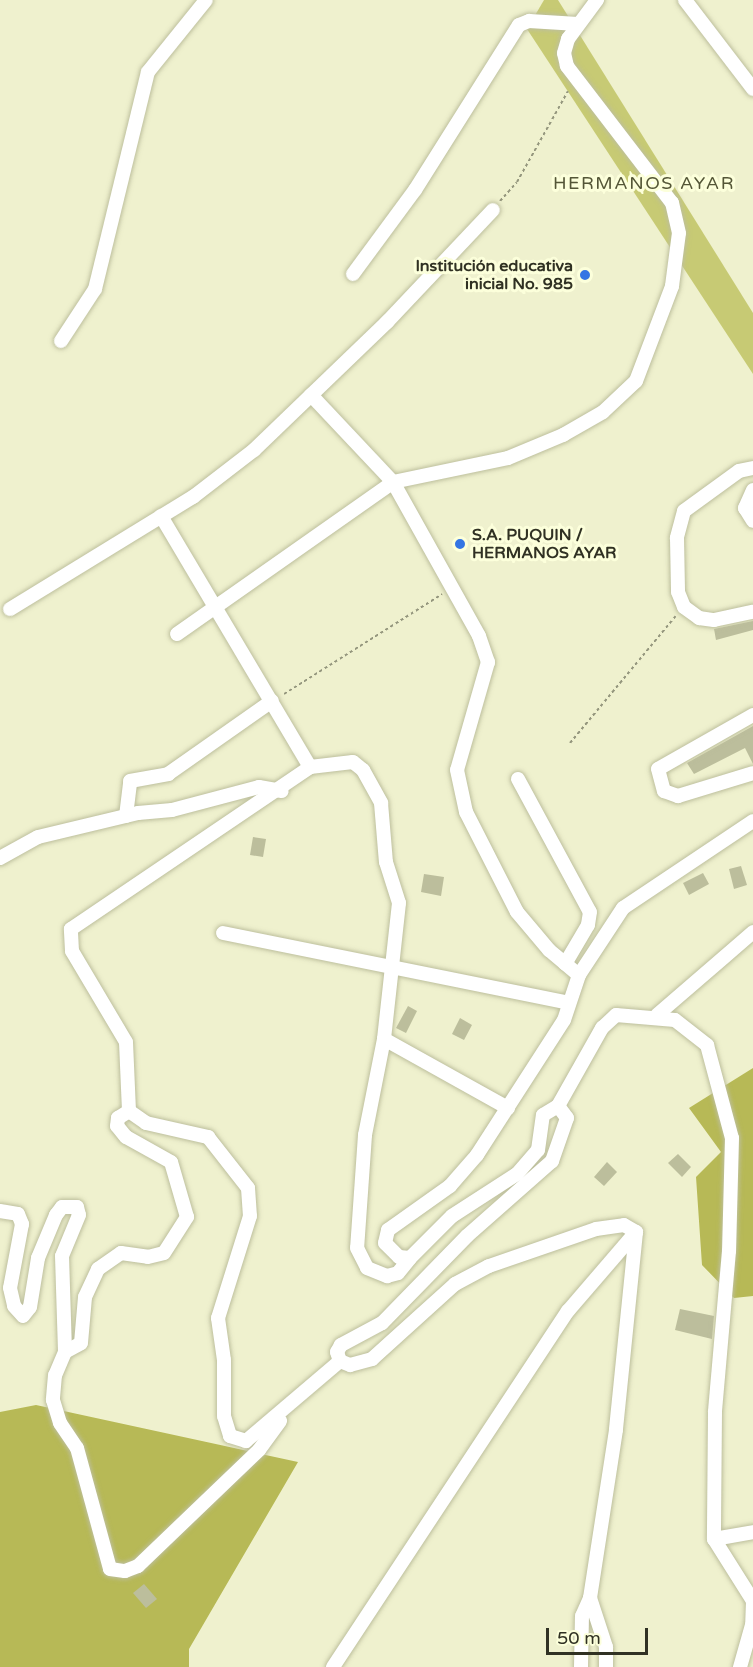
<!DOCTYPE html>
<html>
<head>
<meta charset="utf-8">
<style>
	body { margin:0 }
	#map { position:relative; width:753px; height:1667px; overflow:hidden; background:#eff1ce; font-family:"Varela Round",sans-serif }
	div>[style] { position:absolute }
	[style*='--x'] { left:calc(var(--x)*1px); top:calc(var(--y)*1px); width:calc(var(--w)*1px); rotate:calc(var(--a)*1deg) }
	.green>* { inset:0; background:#c7ca74 }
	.forest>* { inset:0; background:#b7b956 }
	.building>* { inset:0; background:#bcbe9c }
	.path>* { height:2px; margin-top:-1px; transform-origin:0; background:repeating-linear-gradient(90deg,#94967d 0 3px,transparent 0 6px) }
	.roads { filter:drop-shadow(0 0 2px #bdbf9d) drop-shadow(0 0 2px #bdbf9d) }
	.minor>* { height:14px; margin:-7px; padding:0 7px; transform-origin:7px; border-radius:7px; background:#fff }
	.dots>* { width:16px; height:16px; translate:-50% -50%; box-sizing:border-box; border:3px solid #fcffdb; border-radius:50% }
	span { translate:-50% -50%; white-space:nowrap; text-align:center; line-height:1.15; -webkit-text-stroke:6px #fcffdb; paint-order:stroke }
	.poi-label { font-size:16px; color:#303123; font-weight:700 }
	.right { translate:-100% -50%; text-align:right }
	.left { translate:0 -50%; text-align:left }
	.neighbourhood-label { font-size:18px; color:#545637; letter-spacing:1.5px }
	.scale { position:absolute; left:546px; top:1628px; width:102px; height:27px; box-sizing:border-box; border:3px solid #303123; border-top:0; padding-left:8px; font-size:18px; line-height:21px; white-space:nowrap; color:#303123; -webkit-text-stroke:4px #fcffdb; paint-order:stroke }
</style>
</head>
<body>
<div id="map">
	<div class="green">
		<div style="clip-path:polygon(544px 0,558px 0,753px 313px,753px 374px,527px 29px)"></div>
	</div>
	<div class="forest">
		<div style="clip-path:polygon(753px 1068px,753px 1296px,734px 1298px,702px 1265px,696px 1177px,721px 1152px,689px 1108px)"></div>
		<div style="clip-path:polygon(36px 1405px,298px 1462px,189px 1649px,189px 1667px,0 1667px,0 1412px)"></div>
	</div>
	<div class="building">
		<div style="clip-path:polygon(753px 621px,753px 630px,716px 640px,714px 629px)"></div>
		<div style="clip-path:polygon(753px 726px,753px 764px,745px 748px,694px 774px,687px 763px)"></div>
		<div style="clip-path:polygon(253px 837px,266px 839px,263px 857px,250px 855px)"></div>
		<div style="clip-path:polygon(741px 866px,747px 885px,734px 889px,729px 869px)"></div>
		<div style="clip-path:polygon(703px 873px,709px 884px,689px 895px,683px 883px)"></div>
		<div style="clip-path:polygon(424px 874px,444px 877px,441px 896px,421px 892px)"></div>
		<div style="clip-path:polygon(408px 1006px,417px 1011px,406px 1033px,396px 1028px)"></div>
		<div style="clip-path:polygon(460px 1018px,472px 1025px,464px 1040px,452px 1034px)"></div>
		<div style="clip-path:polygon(678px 1154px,691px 1167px,682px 1177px,668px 1163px)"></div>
		<div style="clip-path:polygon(607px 1162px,617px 1172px,604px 1186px,594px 1177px)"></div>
		<div style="clip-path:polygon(680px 1309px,714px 1316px,712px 1339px,675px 1330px)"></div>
		<div style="clip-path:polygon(144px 1584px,157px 1599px,146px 1608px,133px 1593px)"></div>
	</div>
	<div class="path">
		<div style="--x:500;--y:201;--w:25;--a:-48"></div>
		<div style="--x:517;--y:182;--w:104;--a:-60.7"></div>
		<div style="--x:284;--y:694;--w:187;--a:-32.3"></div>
		<div style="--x:570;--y:743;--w:165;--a:-50.2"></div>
	</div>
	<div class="roads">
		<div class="minor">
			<div style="--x:685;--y:0;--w:112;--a:52.6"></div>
			<div style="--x:353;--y:274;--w:104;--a:-53.6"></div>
			<div style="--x:415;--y:190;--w:195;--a:-57.8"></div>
			<div style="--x:519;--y:25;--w:11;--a:-22"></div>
			<div style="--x:529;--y:21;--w:49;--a:3.5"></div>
			<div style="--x:61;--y:341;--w:62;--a:-56.8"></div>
			<div style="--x:95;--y:289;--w:223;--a:-76.3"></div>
			<div style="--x:148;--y:72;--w:92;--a:-51.1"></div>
			<div style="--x:311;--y:395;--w:120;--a:46.7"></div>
			<div style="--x:393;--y:482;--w:176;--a:60.8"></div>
			<div style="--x:479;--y:636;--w:28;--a:71"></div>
			<div style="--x:488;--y:662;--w:112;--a:106"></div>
			<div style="--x:457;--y:770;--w:43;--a:77.9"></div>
			<div style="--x:466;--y:812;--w:112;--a:63"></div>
			<div style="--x:517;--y:912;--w:50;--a:49.9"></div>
			<div style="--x:549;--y:950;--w:39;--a:40"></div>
			<div style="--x:579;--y:975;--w:80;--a:-56.7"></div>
			<div style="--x:623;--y:908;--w:156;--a:-33.8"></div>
			<div style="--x:753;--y:468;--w:14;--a:168"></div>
			<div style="--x:739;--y:471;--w:68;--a:144"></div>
			<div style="--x:684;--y:511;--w:28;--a:105"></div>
			<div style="--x:677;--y:538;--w:54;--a:88.9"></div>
			<div style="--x:678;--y:592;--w:16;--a:68"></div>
			<div style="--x:684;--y:607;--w:19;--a:36"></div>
			<div style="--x:699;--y:618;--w:15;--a:8"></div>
			<div style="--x:714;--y:620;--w:40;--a:-12"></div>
			<div style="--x:753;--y:490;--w:20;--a:114"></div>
			<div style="--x:745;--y:508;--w:15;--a:58"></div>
			<div style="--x:161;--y:516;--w:292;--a:59.3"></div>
			<div style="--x:10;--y:609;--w:215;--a:-31.5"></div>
			<div style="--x:193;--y:497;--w:77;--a:-37.6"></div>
			<div style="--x:254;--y:450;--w:185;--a:-43.9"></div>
			<div style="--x:387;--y:322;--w:154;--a:-46.6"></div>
			<div style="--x:177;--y:634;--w:264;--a:-35.1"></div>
			<div style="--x:393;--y:482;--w:117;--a:-11.8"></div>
			<div style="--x:508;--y:458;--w:60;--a:-22.7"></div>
			<div style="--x:563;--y:435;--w:46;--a:-29.9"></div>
			<div style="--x:603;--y:412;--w:45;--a:-43.2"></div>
			<div style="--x:636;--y:381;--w:102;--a:-69.2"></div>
			<div style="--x:672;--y:286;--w:53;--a:-82.5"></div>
			<div style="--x:679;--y:233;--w:31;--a:-103"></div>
			<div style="--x:672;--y:203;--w:173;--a:-127.5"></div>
			<div style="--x:567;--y:66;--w:13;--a:-103"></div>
			<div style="--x:564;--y:53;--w:15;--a:-74"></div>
			<div style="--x:568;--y:39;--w:49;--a:-53.4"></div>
			<div style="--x:753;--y:715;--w:109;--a:150.4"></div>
			<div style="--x:658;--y:769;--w:23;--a:75"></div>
			<div style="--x:664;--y:791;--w:15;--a:20"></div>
			<div style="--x:678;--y:796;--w:78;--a:-17"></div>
			<div style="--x:518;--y:779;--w:151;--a:61.6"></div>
			<div style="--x:590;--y:912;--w:13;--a:99"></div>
			<div style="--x:588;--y:925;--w:45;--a:120.5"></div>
			<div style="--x:126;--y:816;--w:35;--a:-83"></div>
			<div style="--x:130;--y:781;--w:39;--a:-10"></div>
			<div style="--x:168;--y:774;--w:127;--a:-35.1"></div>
			<div style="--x:0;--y:858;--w:43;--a:-28.9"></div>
			<div style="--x:38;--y:837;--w:103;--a:-13.5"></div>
			<div style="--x:138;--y:813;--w:34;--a:-5"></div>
			<div style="--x:172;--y:810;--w:90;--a:-14.8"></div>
			<div style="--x:259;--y:787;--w:23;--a:10"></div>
			<div style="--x:223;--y:933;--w:353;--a:11.4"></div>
			<div style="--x:579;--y:975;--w:47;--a:108.4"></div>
			<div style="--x:564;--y:1020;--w:161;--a:122.8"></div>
			<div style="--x:477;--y:1155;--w:41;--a:131.1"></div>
			<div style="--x:450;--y:1186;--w:76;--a:144.6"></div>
			<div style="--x:388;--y:1230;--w:13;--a:103"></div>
			<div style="--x:385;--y:1243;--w:20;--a:45"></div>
			<div style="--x:399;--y:1257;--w:11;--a:5"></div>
			<div style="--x:410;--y:1258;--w:59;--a:-45"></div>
			<div style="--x:452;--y:1216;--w:77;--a:-32.9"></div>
			<div style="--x:517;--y:1174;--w:32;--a:-49"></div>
			<div style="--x:538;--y:1150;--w:35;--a:-82"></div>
			<div style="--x:543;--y:1115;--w:17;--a:-31"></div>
			<div style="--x:558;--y:1106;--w:15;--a:53"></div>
			<div style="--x:567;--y:1118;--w:46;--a:109.2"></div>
			<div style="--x:552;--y:1161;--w:113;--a:138.6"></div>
			<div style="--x:467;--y:1236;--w:122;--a:134.3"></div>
			<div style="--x:382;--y:1323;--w:47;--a:151.8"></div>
			<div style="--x:341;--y:1345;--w:8;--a:120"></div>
			<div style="--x:337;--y:1352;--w:9;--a:72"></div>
			<div style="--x:340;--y:1361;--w:11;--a:22"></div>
			<div style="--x:350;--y:1365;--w:23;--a:-15"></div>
			<div style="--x:372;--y:1359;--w:112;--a:-42.1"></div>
			<div style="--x:455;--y:1284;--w:38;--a:-28"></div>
			<div style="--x:489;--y:1266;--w:113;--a:-19.1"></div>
			<div style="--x:596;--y:1229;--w:28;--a:-8"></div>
			<div style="--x:624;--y:1225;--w:14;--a:30"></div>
			<div style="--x:636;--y:1232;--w:199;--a:95.8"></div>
			<div style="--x:616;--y:1430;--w:170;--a:98.8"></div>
			<div style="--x:590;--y:1598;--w:52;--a:71.9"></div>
			<div style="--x:606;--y:1647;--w:20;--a:90"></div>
			<div style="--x:657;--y:1015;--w:127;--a:-40.8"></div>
			<div style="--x:384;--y:1039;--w:142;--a:29.1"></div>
			<div style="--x:558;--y:1106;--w:90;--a:-60.6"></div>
			<div style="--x:602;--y:1028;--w:19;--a:-43"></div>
			<div style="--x:616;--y:1015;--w:59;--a:4.8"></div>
			<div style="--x:675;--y:1020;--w:41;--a:38"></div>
			<div style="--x:707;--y:1045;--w:96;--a:75"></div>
			<div style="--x:732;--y:1138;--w:113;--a:91.5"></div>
			<div style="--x:729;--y:1251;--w:162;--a:95"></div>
			<div style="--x:715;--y:1412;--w:127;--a:90.5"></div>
			<div style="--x:714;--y:1539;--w:73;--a:57.8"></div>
			<div style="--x:753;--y:1601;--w:24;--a:92"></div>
			<div style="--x:752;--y:1625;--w:44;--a:105.9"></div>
			<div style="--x:129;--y:1111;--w:69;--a:-92.5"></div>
			<div style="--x:126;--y:1042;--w:106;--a:-120.7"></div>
			<div style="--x:72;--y:951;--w:22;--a:-93"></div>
			<div style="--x:71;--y:929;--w:289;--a:-34.1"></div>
			<div style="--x:310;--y:767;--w:43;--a:-6.6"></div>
			<div style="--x:353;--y:762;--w:13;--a:39"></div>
			<div style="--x:363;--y:770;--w:38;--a:61"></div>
			<div style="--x:381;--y:803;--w:59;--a:85.2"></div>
			<div style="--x:386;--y:862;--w:43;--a:72.4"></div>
			<div style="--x:399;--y:903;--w:137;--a:96.3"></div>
			<div style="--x:384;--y:1039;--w:98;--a:101.2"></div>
			<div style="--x:365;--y:1135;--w:113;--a:94"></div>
			<div style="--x:357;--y:1248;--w:22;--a:63"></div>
			<div style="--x:367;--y:1268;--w:22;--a:22"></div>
			<div style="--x:387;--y:1276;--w:11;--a:-15"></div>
			<div style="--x:398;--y:1273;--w:19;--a:-51"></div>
			<div style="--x:0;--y:1211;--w:18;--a:9"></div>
			<div style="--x:18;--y:1214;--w:11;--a:68"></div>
			<div style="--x:22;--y:1224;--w:65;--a:100.6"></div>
			<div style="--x:10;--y:1288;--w:18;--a:77"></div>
			<div style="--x:14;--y:1306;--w:13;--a:48"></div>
			<div style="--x:23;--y:1316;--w:11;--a:-52"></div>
			<div style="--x:30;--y:1307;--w:50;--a:-80.7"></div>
			<div style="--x:38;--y:1258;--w:47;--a:-67.3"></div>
			<div style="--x:56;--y:1215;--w:10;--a:-53"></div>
			<div style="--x:62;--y:1207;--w:15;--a:0"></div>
			<div style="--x:77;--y:1207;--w:8;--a:76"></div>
			<div style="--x:79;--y:1215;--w:44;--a:112.5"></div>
			<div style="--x:62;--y:1256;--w:96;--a:88.2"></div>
			<div style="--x:65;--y:1352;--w:25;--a:113"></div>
			<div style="--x:55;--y:1375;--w:25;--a:95"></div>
			<div style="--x:53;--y:1400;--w:24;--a:73"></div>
			<div style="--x:60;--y:1423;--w:30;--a:56"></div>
			<div style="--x:77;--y:1448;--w:125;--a:74.7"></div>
			<div style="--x:110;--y:1569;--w:15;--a:8"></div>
			<div style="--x:125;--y:1571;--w:14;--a:-21"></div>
			<div style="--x:138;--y:1566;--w:168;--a:-43.8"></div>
			<div style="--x:259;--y:1450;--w:36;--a:-54"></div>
			<div style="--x:65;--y:1352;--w:18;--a:-29"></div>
			<div style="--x:81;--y:1343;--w:46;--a:-85"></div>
			<div style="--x:85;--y:1297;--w:31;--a:-65"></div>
			<div style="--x:98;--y:1269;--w:28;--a:-35"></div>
			<div style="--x:121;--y:1253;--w:27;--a:8"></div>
			<div style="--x:148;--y:1257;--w:16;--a:-14"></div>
			<div style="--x:164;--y:1253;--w:43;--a:-57.4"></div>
			<div style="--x:187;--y:1217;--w:57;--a:-106.2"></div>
			<div style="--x:171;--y:1162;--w:51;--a:-150.9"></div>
			<div style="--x:126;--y:1137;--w:14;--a:-129"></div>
			<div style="--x:117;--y:1126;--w:8;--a:-83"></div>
			<div style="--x:118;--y:1118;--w:13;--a:-32"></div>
			<div style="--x:129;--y:1111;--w:21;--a:35"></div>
			<div style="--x:146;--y:1123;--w:64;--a:12.7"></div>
			<div style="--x:208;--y:1137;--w:65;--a:51.9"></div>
			<div style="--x:248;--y:1188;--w:28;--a:86"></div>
			<div style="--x:250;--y:1216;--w:107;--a:107.4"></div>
			<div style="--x:218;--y:1318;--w:42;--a:81.9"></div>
			<div style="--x:224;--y:1360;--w:56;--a:90"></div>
			<div style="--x:224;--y:1416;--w:21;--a:73"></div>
			<div style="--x:230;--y:1436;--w:17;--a:17"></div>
			<div style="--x:246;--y:1441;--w:123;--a:-40.4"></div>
			<div style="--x:714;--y:1539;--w:40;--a:-10"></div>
			<div style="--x:333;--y:1667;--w:427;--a:-56.6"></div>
			<div style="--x:568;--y:1311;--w:104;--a:-49.3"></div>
			<div style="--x:581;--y:1667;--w:51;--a:-88.9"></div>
			<div style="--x:582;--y:1616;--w:20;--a:-66"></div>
		</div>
	</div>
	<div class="dots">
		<div style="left:585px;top:275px;background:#3475e3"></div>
		<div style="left:460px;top:544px;background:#3475e3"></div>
	</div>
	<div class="poi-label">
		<span class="right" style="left:573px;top:275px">Institución educativa<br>inicial No. 985</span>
		<span class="left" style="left:472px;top:544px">S.A. PUQUIN /<br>HERMANOS AYAR</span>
	</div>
	<div class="neighbourhood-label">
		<span style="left:644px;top:183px">HERMANOS AYAR</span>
	</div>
	<div class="scale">50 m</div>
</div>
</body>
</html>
